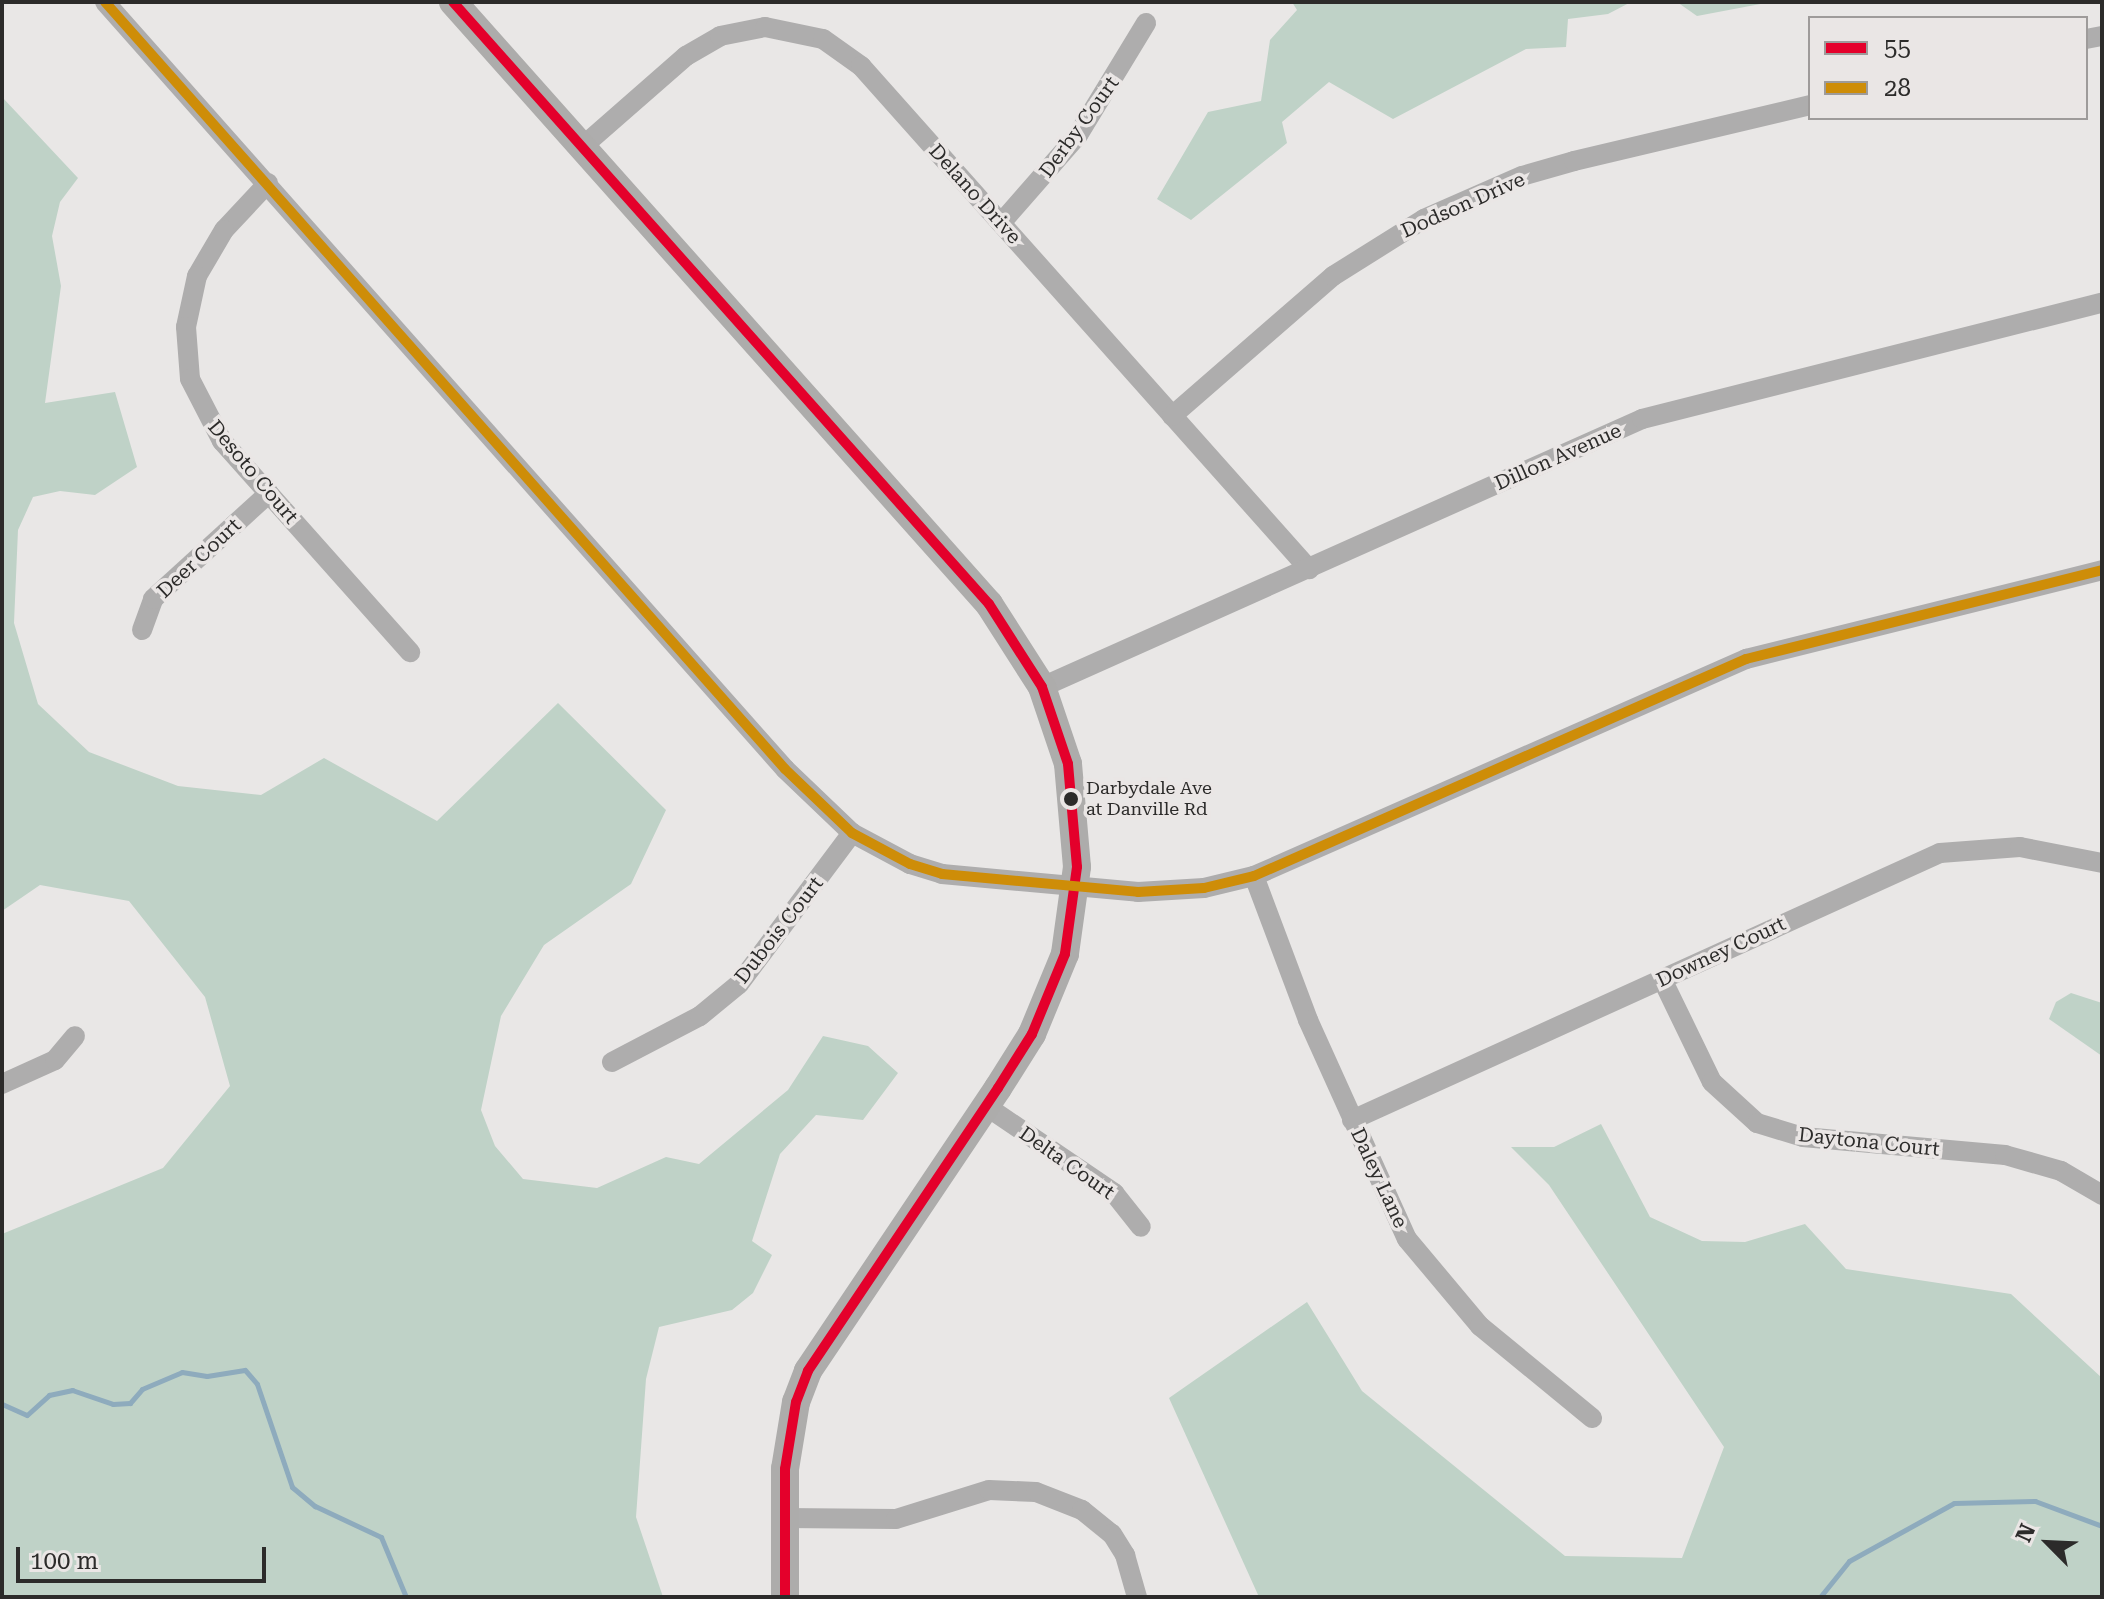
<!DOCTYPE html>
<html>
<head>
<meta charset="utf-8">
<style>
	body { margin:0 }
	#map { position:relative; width:2104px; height:1599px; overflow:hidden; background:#e9e7e6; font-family:"Roboto Serif",serif }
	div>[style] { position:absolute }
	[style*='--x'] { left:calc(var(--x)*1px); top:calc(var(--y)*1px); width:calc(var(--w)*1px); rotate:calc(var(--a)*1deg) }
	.green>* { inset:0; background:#bfd2c7 }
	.stream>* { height:5px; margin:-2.5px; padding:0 2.5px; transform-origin:2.5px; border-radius:2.5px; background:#8eabbd }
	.street>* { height:20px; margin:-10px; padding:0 10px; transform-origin:10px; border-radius:10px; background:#aeadad }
	.secondary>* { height:28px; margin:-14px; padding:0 14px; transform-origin:14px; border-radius:14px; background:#adacab }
	.bus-1>* { height:10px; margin:-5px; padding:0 5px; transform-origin:5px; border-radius:5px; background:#e4002b }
	.bus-2>* { height:10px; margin:-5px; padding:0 5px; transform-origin:5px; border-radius:5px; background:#ce8d08 }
	.dots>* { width:22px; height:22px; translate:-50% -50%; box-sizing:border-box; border:4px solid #eae6e5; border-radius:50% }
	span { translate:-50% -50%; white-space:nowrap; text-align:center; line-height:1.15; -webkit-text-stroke:7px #eae6e5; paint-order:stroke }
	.bus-label { font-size:18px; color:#2c2b2a }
	.left { translate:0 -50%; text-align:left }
	.street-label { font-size:20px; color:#2c2b2a }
	.frame { position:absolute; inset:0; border:4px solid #2c2b2a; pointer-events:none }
	.legend { position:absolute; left:1808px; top:16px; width:280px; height:104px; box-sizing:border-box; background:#eae6e5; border:2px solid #9e9b9a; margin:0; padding:10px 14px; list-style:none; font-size:24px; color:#2c2b2a }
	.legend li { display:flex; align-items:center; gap:16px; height:40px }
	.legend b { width:40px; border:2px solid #9e9b9a }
	.north { position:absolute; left:2008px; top:1503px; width:80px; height:80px; -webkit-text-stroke:6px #eae6e5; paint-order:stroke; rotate:294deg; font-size:22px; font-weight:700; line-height:32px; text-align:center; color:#2c2b2a }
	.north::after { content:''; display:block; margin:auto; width:28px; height:36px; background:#2c2b2a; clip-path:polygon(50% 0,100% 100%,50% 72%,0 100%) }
	.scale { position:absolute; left:16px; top:1547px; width:250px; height:36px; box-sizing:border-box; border:4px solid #2c2b2a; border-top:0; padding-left:10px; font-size:24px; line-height:28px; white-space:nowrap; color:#2c2b2a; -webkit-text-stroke:6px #eae6e5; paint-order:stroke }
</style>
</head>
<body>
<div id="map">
	<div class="green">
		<div style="clip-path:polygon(1292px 2px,1631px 2px,1608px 14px,1568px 19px,1566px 47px,1526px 49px,1393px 119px,1329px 82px,1282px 122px,1287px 143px,1191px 220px,1157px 199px,1208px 112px,1261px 101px,1270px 40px,1297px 10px)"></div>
		<div style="clip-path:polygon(1677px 2px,1771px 2px,1697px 16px)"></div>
		<div style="clip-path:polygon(2px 97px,78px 178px,60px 202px,52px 236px,61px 286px,45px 403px,115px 392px,137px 467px,95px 495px,60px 491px,33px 497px,18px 530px,14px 623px,38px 704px,89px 752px,178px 786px,261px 795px,324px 758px,437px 821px,558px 703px,666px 810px,631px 884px,544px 945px,501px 1016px,481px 1110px,495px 1146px,523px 1179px,597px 1188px,666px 1157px,699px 1164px,788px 1090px,823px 1036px,868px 1046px,898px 1073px,863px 1120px,816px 1115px,780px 1154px,752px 1241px,772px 1255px,753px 1293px,732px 1310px,659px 1327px,646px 1379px,636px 1517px,663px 1597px,2px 1597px,2px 1234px,163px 1168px,230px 1086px,205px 997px,129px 901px,40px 885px,2px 911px)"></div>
		<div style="clip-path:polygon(2071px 993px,2102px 1003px,2102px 1056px,2049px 1019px,2056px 1002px)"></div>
		<div style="clip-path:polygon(1601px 1124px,1650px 1217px,1702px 1241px,1745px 1242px,1805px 1224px,1846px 1269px,2011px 1294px,2102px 1378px,2102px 1597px,1259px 1597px,1169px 1398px,1307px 1302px,1362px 1391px,1565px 1556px,1682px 1558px,1724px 1447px,1549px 1185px,1511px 1147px,1554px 1147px)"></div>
	</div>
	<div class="stream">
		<div style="--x:2;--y:1404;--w:27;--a:24"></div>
		<div style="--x:27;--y:1415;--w:30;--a:-42"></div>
		<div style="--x:49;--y:1395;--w:24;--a:-12"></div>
		<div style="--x:72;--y:1390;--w:43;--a:18.9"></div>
		<div style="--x:113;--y:1404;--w:17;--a:-3"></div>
		<div style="--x:130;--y:1403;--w:18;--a:-49"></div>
		<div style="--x:142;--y:1389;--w:43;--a:-23"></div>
		<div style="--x:182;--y:1372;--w:25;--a:9"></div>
		<div style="--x:207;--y:1376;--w:38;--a:-9"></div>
		<div style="--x:245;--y:1370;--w:18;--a:49"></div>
		<div style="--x:257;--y:1384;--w:109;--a:71.2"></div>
		<div style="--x:292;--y:1487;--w:30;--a:40"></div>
		<div style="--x:315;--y:1506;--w:73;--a:25.2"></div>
		<div style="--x:381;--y:1537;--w:65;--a:67.4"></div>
		<div style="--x:1820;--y:1597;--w:46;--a:-51.1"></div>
		<div style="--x:1849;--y:1561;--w:120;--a:-28.9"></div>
		<div style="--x:1954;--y:1503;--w:81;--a:-1.4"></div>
		<div style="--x:2035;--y:1501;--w:72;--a:20.5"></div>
	</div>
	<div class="street">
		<div style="--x:105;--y:2;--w:1025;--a:48.44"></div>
		<div style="--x:785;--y:769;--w:93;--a:43.7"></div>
		<div style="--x:852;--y:833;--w:66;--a:28.1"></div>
		<div style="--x:910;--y:864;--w:34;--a:17"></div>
		<div style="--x:942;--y:874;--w:197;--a:5.2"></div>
		<div style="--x:1138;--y:892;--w:66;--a:-3.5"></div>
		<div style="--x:1204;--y:888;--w:51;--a:-13.5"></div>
		<div style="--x:1254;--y:876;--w:538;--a:-23.8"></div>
		<div style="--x:1746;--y:659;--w:367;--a:-14"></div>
		<div style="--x:2086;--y:39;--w:16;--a:-11"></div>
		<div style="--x:582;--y:147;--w:138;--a:-41.2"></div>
		<div style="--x:686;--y:56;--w:39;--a:-30"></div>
		<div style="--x:720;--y:36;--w:46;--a:-11.3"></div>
		<div style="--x:765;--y:27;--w:59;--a:11.7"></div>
		<div style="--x:823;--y:39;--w:47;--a:35.4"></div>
		<div style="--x:861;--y:66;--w:674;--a:48.31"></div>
		<div style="--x:268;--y:183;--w:64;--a:133.1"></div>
		<div style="--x:224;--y:230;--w:53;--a:120.4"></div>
		<div style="--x:197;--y:276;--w:52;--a:102.2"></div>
		<div style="--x:186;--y:327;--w:52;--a:85.6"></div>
		<div style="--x:190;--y:379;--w:70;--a:62.7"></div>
		<div style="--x:222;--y:441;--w:283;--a:48.3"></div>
		<div style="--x:1001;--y:223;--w:117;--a:-48.8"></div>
		<div style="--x:1078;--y:135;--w:131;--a:-58.7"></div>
		<div style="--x:1172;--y:416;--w:213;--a:-41"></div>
		<div style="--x:1333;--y:276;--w:107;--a:-32.1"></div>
		<div style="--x:1424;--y:219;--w:107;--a:-23.7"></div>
		<div style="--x:1522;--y:176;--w:54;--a:-16.1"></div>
		<div style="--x:1574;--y:161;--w:243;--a:-13.3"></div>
		<div style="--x:142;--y:630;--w:33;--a:-70"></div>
		<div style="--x:153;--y:599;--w:157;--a:-42.4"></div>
		<div style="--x:1042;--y:687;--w:657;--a:-24.07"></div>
		<div style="--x:1642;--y:419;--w:474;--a:-14.2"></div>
		<div style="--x:1254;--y:876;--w:154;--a:69.4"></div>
		<div style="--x:1308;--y:1020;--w:240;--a:65.7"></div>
		<div style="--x:1407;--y:1239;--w:114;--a:50"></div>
		<div style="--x:1480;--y:1326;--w:145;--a:39.4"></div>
		<div style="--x:1662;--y:979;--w:114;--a:64.1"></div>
		<div style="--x:1712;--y:1082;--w:61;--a:42.3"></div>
		<div style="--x:1757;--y:1123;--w:48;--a:16.9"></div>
		<div style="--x:1803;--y:1137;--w:203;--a:5.1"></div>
		<div style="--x:2005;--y:1155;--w:58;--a:15.9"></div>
		<div style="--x:2061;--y:1171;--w:48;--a:30.3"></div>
		<div style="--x:612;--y:1062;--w:99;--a:-27.6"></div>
		<div style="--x:700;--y:1016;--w:50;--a:-39.4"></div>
		<div style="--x:739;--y:984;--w:189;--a:-53.2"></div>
		<div style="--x:2;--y:1084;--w:58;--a:-24.4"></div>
		<div style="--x:55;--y:1060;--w:31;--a:-50"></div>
		<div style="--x:986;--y:1106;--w:155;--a:34.2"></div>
		<div style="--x:1114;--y:1193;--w:43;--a:51.5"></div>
		<div style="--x:1352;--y:1120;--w:646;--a:-24.42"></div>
		<div style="--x:1940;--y:853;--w:80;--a:-4.3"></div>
		<div style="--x:2020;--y:847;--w:84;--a:11"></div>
		<div style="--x:784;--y:1518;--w:112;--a:0.5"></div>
		<div style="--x:896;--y:1519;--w:97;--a:-17.3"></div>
		<div style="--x:989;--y:1490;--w:47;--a:2.4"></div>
		<div style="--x:1036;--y:1492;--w:49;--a:21.4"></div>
		<div style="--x:1082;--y:1510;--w:38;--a:39"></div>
		<div style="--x:1112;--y:1534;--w:25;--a:58"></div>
		<div style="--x:1125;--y:1555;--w:44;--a:74.1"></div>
	</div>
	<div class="secondary">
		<div style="--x:453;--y:2;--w:806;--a:48.32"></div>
		<div style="--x:989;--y:604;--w:98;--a:57.4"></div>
		<div style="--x:1042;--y:687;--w:81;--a:71.3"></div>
		<div style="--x:1068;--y:764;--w:103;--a:85"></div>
		<div style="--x:1077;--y:867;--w:88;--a:97.9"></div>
		<div style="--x:1065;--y:954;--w:87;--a:112.4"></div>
		<div style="--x:1032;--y:1034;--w:64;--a:122.2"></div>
		<div style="--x:998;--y:1088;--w:341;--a:123.9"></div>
		<div style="--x:808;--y:1371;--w:33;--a:111"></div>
		<div style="--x:796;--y:1402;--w:68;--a:99.3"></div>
		<div style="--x:785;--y:1469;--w:128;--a:90"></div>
	</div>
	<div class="bus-1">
		<div style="--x:453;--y:2;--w:806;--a:48.32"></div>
		<div style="--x:989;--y:604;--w:98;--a:57.4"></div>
		<div style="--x:1042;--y:687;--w:81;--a:71.3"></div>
		<div style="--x:1068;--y:764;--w:103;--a:85"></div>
		<div style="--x:1077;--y:867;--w:88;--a:97.9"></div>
		<div style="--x:1065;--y:954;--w:87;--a:112.4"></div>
		<div style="--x:1032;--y:1034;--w:64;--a:122.2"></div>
		<div style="--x:998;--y:1088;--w:341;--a:123.9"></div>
		<div style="--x:808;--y:1371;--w:33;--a:111"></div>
		<div style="--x:796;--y:1402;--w:68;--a:99.3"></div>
		<div style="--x:785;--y:1469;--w:128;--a:90"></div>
	</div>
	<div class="bus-2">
		<div style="--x:105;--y:2;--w:1025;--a:48.44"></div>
		<div style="--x:785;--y:769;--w:93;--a:43.7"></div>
		<div style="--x:852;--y:833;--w:66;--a:28.1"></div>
		<div style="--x:910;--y:864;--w:34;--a:17"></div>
		<div style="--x:942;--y:874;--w:197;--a:5.2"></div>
		<div style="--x:1138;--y:892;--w:66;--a:-3.5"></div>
		<div style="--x:1204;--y:888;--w:51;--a:-13.5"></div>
		<div style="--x:1254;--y:876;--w:538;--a:-23.8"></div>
		<div style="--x:1746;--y:659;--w:367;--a:-14"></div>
	</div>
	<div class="dots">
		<div style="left:1071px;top:799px;background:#2c2b2a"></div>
	</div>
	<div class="bus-label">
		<span class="left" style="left:1086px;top:799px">Darbydale Ave<br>at Danville Rd</span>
	</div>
	<div class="street-label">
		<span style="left:1079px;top:127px;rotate:-54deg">Derby Court</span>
		<span style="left:975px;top:194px;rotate:48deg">Delano Drive</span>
		<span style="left:1463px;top:205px;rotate:-24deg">Dodson Drive</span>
		<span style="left:1558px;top:457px;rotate:-24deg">Dillon Avenue</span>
		<span style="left:253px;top:472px;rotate:50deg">Desoto Court</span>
		<span style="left:199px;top:558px;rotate:-43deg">Deer Court</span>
		<span style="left:779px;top:930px;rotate:-52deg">Dubois Court</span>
		<span style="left:1721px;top:952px;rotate:-25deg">Downey Court</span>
		<span style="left:1869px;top:1142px;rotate:6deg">Daytona Court</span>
		<span style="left:1067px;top:1163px;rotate:35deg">Delta Court</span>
		<span style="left:1379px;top:1178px;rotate:65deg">Daley Lane</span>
	</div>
	<div class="frame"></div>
	<ul class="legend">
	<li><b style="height:10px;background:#e4002b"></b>55</li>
	<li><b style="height:10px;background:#ce8d08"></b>28</li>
	</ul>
	<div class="north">N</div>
	<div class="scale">100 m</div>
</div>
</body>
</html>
